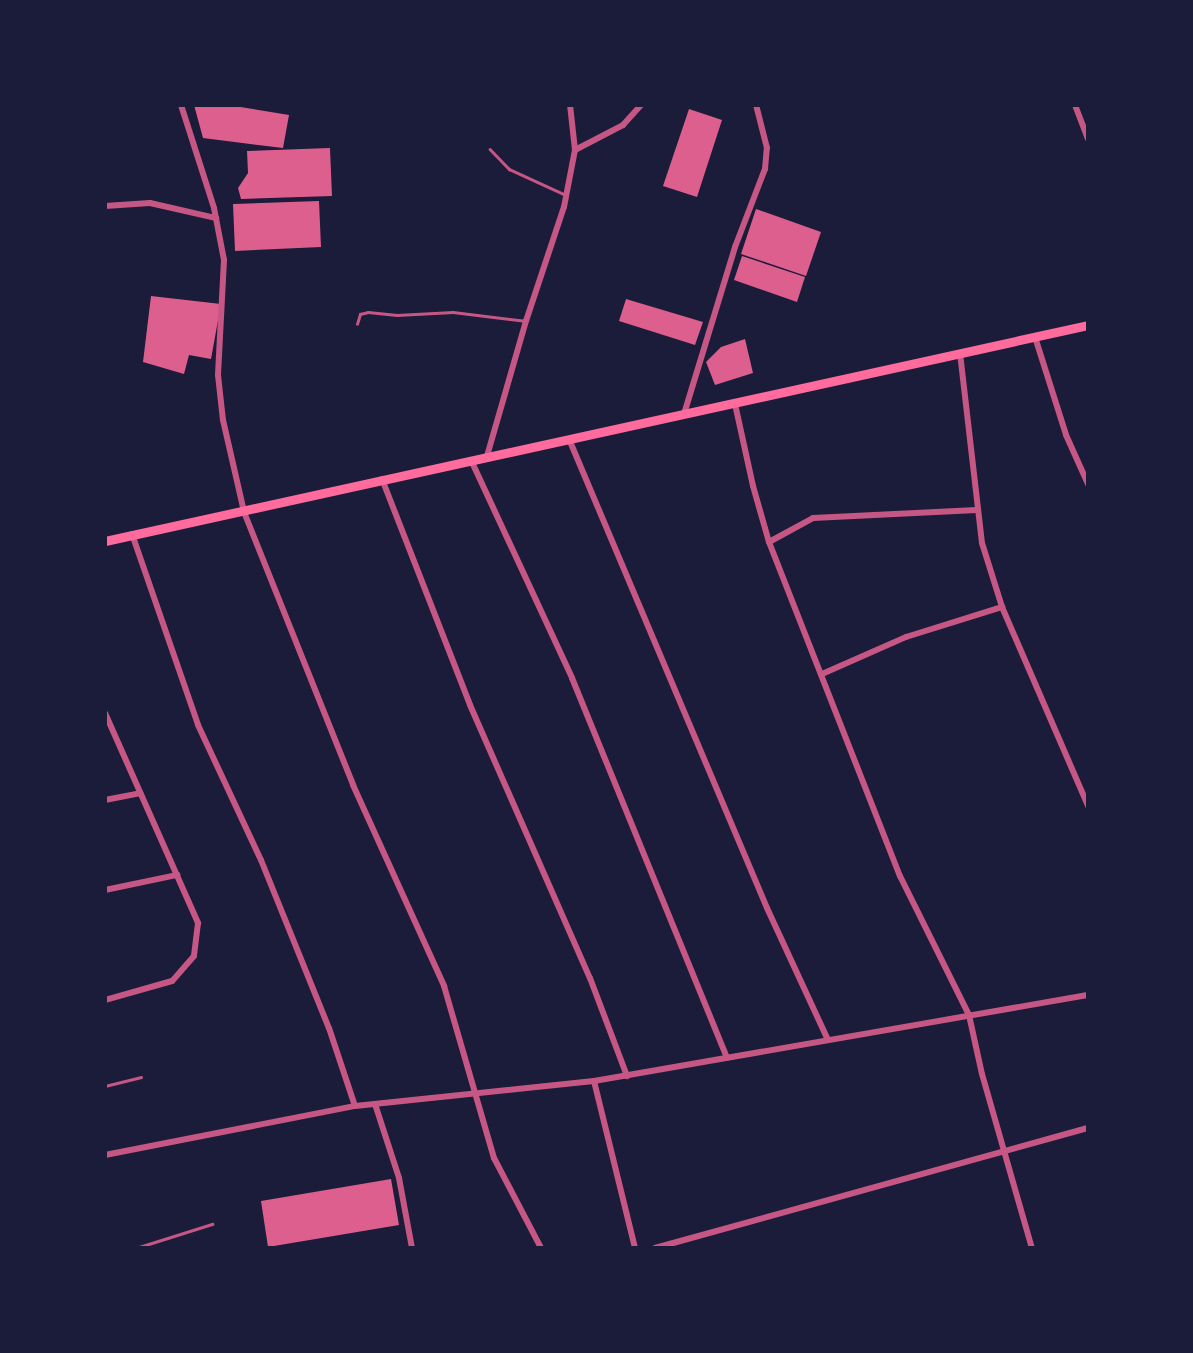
<!DOCTYPE html>
<html>
<head>
<meta charset="utf-8">
<style>
	body { margin:0 }
	#map { position:relative; width:1193px; height:1353px; overflow:hidden; background:#1b1b3a; font-family:"Golos Text",sans-serif }
	div>[style] { position:absolute }
	[style*='--x'] { left:calc(var(--x)*1px); top:calc(var(--y)*1px); width:calc(var(--w)*1px); rotate:calc(var(--a)*1deg) }
	.building>* { inset:0; background:#dd5f8e }
	.service>* { height:2.5px; margin:-1.25px; padding:0 1.25px; transform-origin:1.25px; border-radius:1.25px; background:#c65784 }
	.minor>* { height:6px; margin:-3px; padding:0 3px; transform-origin:3px; border-radius:3px; background:#c65784 }
	.secondary>* { height:9px; margin:-4.5px; padding:0 4.5px; transform-origin:4.5px; border-radius:4.5px; background:#ff6b9d }
	span { translate:-50% -50%; white-space:nowrap; text-align:center; line-height:1.15; -webkit-text-stroke:5px #1b1b3a; paint-order:stroke }
	.frame { position:absolute; inset:0; border:107px solid #1b1b3a; pointer-events:none }
</style>
</head>
<body>
<div id="map">
	<div class="building">
		<div style="clip-path:polygon(194px 105px,228px 105px,289px 115px,283px 148px,203px 138px)"></div>
		<div style="clip-path:polygon(689px 109px,722px 120px,697px 197px,663px 186px)"></div>
		<div style="clip-path:polygon(330px 148px,332px 196px,241px 199px,238px 188px,248px 173px,247px 151px)"></div>
		<div style="clip-path:polygon(319px 201px,321px 247px,235px 251px,233px 204px)"></div>
		<div style="clip-path:polygon(756px 209px,821px 232px,806px 276px,741px 254px)"></div>
		<div style="clip-path:polygon(742px 256px,805px 277px,797px 302px,734px 280px)"></div>
		<div style="clip-path:polygon(151px 296px,221px 304px,211px 359px,189px 355px,184px 374px,143px 362px)"></div>
		<div style="clip-path:polygon(626px 299px,703px 322px,695px 345px,619px 321px)"></div>
		<div style="clip-path:polygon(745px 339px,753px 373px,715px 385px,706px 362px,721px 347px)"></div>
		<div style="clip-path:polygon(391px 1179px,399px 1225px,268px 1247px,261px 1201px)"></div>
	</div>
	<div class="service">
		<div style="--x:490;--y:149;--w:28;--a:46"></div>
		<div style="--x:509;--y:169;--w:63;--a:24.5"></div>
		<div style="--x:357;--y:324;--w:10;--a:-73"></div>
		<div style="--x:360;--y:314;--w:8;--a:-14"></div>
		<div style="--x:368;--y:312;--w:29;--a:6"></div>
		<div style="--x:397;--y:315;--w:56;--a:-3.1"></div>
		<div style="--x:453;--y:312;--w:74;--a:7"></div>
		<div style="--x:105;--y:1086;--w:37;--a:-14"></div>
		<div style="--x:136;--y:1248;--w:80;--a:-17.5"></div>
	</div>
	<div class="minor">
		<div style="--x:181;--y:105;--w:108;--a:72.2"></div>
		<div style="--x:214;--y:208;--w:53;--a:79.1"></div>
		<div style="--x:224;--y:260;--w:115;--a:93"></div>
		<div style="--x:218;--y:375;--w:45;--a:83.7"></div>
		<div style="--x:223;--y:420;--w:94;--a:77.1"></div>
		<div style="--x:244;--y:512;--w:294;--a:68.2"></div>
		<div style="--x:353;--y:785;--w:221;--a:65.6"></div>
		<div style="--x:444;--y:986;--w:179;--a:73.8"></div>
		<div style="--x:494;--y:1158;--w:102;--a:62.4"></div>
		<div style="--x:1075;--y:105;--w:36;--a:69"></div>
		<div style="--x:575;--y:150;--w:54;--a:-27.5"></div>
		<div style="--x:623;--y:125;--w:27;--a:-48"></div>
		<div style="--x:105;--y:206;--w:45;--a:-3.8"></div>
		<div style="--x:150;--y:203;--w:68;--a:12.8"></div>
		<div style="--x:1035;--y:337;--w:103;--a:72.4"></div>
		<div style="--x:1066;--y:435;--w:54;--a:65.8"></div>
		<div style="--x:960;--y:353;--w:191;--a:83.4"></div>
		<div style="--x:982;--y:543;--w:67;--a:72.6"></div>
		<div style="--x:1002;--y:607;--w:217;--a:66.6"></div>
		<div style="--x:735;--y:404;--w:84;--a:77.6"></div>
		<div style="--x:753;--y:486;--w:58;--a:74.1"></div>
		<div style="--x:769;--y:542;--w:359;--a:68.6"></div>
		<div style="--x:900;--y:876;--w:155;--a:63.6"></div>
		<div style="--x:969;--y:1015;--w:60;--a:77.6"></div>
		<div style="--x:982;--y:1074;--w:181;--a:74"></div>
		<div style="--x:684;--y:414;--w:175;--a:-73"></div>
		<div style="--x:735;--y:247;--w:84;--a:-69"></div>
		<div style="--x:765;--y:169;--w:21;--a:-85"></div>
		<div style="--x:767;--y:148;--w:44;--a:-104.3"></div>
		<div style="--x:569;--y:439;--w:509;--a:67.11"></div>
		<div style="--x:767;--y:908;--w:145;--a:65.2"></div>
		<div style="--x:487;--y:456;--w:141;--a:-73.9"></div>
		<div style="--x:526;--y:321;--w:120;--a:-71.6"></div>
		<div style="--x:564;--y:207;--w:58;--a:-79.1"></div>
		<div style="--x:575;--y:150;--w:45;--a:-96.3"></div>
		<div style="--x:471;--y:460;--w:240;--a:65.1"></div>
		<div style="--x:572;--y:678;--w:410;--a:67.8"></div>
		<div style="--x:382;--y:479;--w:243;--a:68.7"></div>
		<div style="--x:470;--y:705;--w:298;--a:66.3"></div>
		<div style="--x:590;--y:978;--w:105;--a:69.3"></div>
		<div style="--x:132;--y:534;--w:202;--a:70.9"></div>
		<div style="--x:198;--y:725;--w:149;--a:65"></div>
		<div style="--x:261;--y:860;--w:181;--a:68"></div>
		<div style="--x:329;--y:1028;--w:82;--a:71.6"></div>
		<div style="--x:769;--y:542;--w:50;--a:-28.6"></div>
		<div style="--x:813;--y:518;--w:164;--a:-2.8"></div>
		<div style="--x:822;--y:674;--w:92;--a:-23.8"></div>
		<div style="--x:906;--y:637;--w:101;--a:-17.4"></div>
		<div style="--x:105;--y:713;--w:230;--a:66.1"></div>
		<div style="--x:198;--y:923;--w:33;--a:97"></div>
		<div style="--x:194;--y:956;--w:33;--a:131"></div>
		<div style="--x:172;--y:981;--w:70;--a:164.2"></div>
		<div style="--x:105;--y:800;--w:36;--a:-11"></div>
		<div style="--x:105;--y:890;--w:74;--a:-11.8"></div>
		<div style="--x:594;--y:1081;--w:172;--a:76.2"></div>
		<div style="--x:375;--y:1104;--w:78;--a:72"></div>
		<div style="--x:399;--y:1178;--w:71;--a:79.5"></div>
		<div style="--x:105;--y:1155;--w:255;--a:-11.1"></div>
		<div style="--x:355;--y:1106;--w:240;--a:-6"></div>
		<div style="--x:594;--y:1081;--w:501;--a:-9.88"></div>
		<div style="--x:655;--y:1248;--w:449;--a:-15.5"></div>
	</div>
	<div class="secondary">
		<div style="--x:105;--y:541;--w:1006;--a:-12.39"></div>
	</div>
	<div class="frame"></div>
</div>
</body>
</html>
